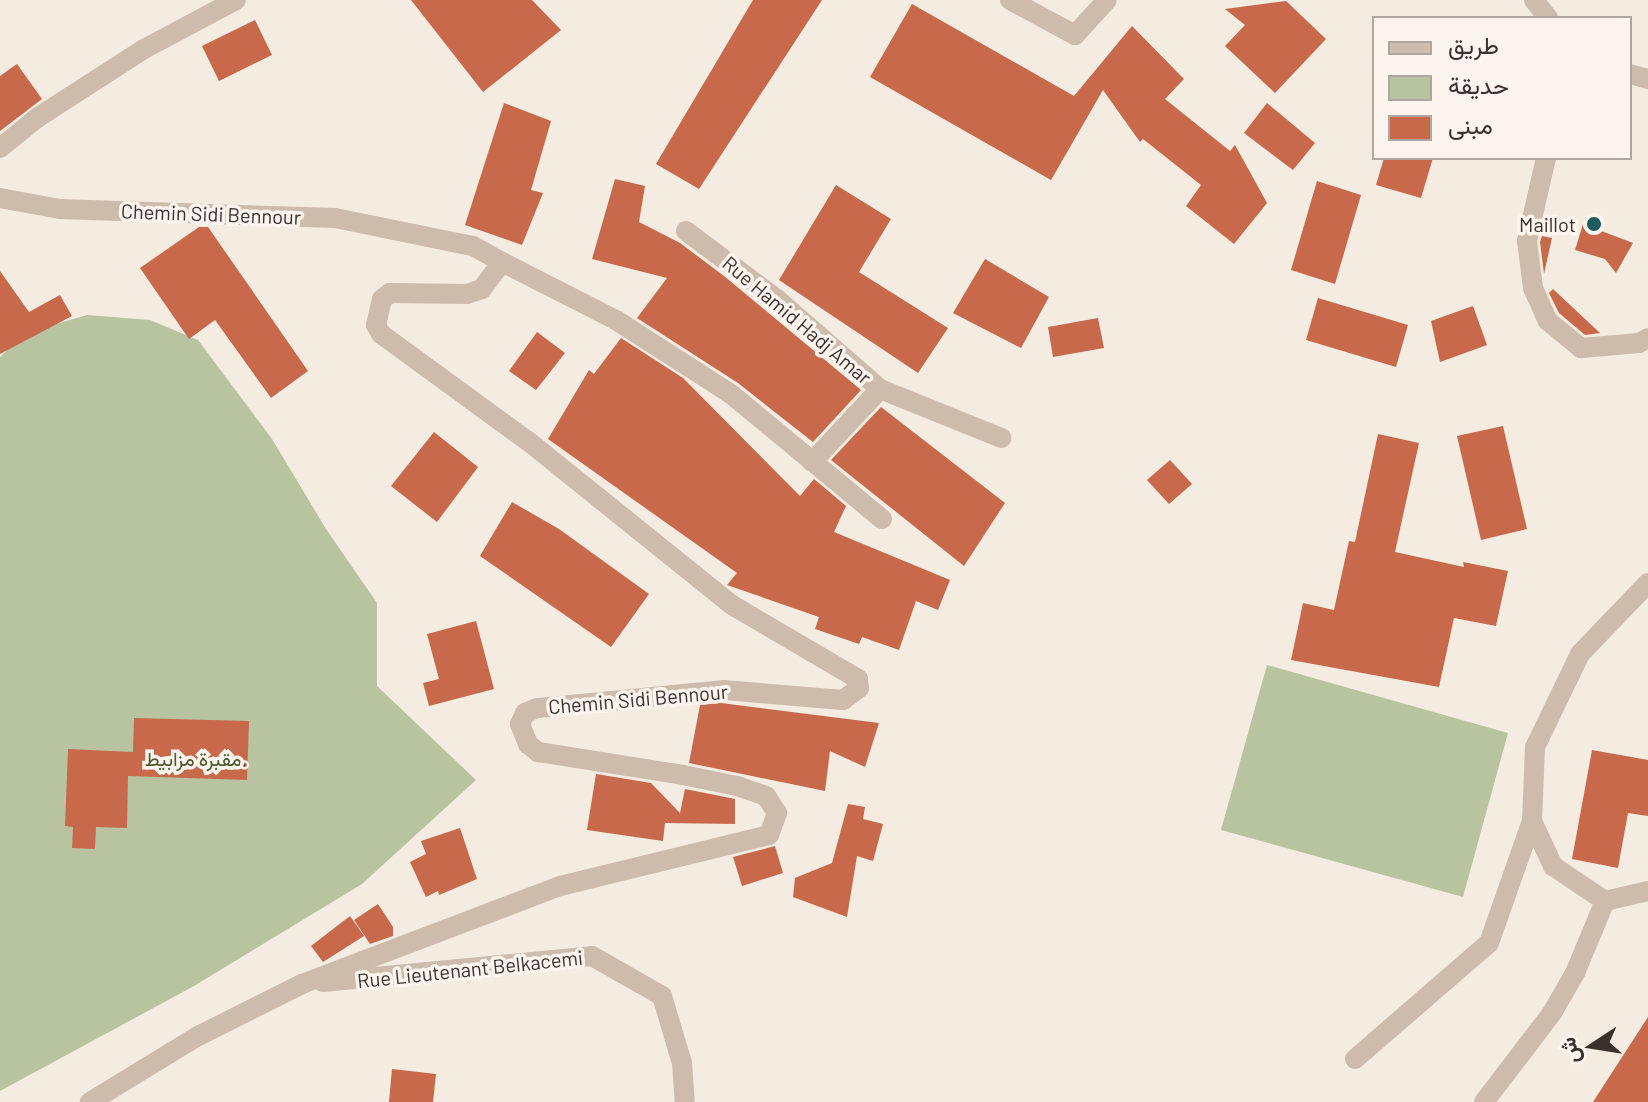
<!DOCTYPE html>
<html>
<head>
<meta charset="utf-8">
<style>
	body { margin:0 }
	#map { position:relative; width:1648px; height:1102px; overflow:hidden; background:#f4ebe1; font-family:Barlow,Vazirmatn,sans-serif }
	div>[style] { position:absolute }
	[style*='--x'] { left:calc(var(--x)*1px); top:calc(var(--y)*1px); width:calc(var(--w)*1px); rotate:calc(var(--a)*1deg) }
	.green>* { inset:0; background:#b8c4a0 }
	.building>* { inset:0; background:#c8694b }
	.minor>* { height:20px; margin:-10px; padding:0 10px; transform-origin:10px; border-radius:10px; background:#cdbbac }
	.dots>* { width:22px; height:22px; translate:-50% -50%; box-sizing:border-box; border:4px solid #fbf5ee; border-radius:50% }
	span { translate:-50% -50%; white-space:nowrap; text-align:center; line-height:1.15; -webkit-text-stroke:7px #fbf5ee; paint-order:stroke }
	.street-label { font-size:20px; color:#3b302b }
	.poi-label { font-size:20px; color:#3b302b }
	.right { translate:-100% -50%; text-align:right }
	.park-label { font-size:20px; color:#4a5a2e }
	.legend { position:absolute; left:1372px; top:16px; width:260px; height:144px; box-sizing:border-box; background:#fbf5ee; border:2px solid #aea6a0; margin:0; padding:10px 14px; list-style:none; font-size:24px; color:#3b302b }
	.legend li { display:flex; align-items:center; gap:16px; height:40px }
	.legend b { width:40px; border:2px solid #aea6a0 }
	.north { position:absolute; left:1552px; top:1006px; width:80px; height:80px; -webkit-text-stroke:6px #fbf5ee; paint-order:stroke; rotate:258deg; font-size:22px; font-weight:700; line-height:32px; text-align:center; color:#3b302b }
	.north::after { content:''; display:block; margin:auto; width:28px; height:36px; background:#3b302b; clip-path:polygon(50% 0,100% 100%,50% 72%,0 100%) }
</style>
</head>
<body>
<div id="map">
	<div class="green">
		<div style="clip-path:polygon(87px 315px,150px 320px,198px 340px,272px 439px,326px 529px,377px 603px,377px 686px,476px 780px,362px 884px,194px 986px,0 1091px,0 357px,25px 333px)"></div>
		<div style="clip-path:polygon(1267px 665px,1508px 733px,1463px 897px,1221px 830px)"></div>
	</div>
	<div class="building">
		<div style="clip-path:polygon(411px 0,532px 0,561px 30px,483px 92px)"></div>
		<div style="clip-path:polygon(753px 0,822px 0,699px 189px,656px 164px)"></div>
		<div style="clip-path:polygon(1286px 1px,1326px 39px,1275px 93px,1225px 46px,1245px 25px,1225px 9px)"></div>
		<div style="clip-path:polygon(912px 4px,1074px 96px,1132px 26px,1184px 79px,1165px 99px,1230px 151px,1235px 145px,1267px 203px,1234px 244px,1186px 206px,1201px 185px,1143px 139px,1140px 142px,1103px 90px,1051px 180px,870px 77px)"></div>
		<div style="clip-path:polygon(255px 20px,272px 55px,219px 81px,202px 46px)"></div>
		<div style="clip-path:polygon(17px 64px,42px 99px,0 131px,0 76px)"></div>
		<div style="clip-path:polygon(504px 103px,551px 121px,531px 190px,543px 193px,522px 245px,465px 225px)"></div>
		<div style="clip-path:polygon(1267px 103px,1315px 143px,1293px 170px,1244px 133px)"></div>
		<div style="clip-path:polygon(1384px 158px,1433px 158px,1421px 198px,1376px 185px)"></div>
		<div style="clip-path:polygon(615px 179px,645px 186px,639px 222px,680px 243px,724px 276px,861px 390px,813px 442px,738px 383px,637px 318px,667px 278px,592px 259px)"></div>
		<div style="clip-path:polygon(1317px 181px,1361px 195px,1335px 284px,1291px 270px)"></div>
		<div style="clip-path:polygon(836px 185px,891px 219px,859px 272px,948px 328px,918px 373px,779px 280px)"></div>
		<div style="clip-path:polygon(1583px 224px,1633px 243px,1616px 273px,1605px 259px,1575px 250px)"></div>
		<div style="clip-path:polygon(199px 227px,208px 227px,308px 371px,271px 398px,215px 320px,189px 339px,140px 268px)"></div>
		<div style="clip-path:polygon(1542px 236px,1552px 238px,1544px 274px,1540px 242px)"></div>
		<div style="clip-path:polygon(985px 259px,1049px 297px,1021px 348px,953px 313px)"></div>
		<div style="clip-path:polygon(0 271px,29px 312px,60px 295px,72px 316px,0 354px)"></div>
		<div style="clip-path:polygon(1553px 289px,1600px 333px,1585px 335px,1559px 313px,1549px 293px)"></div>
		<div style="clip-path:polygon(1318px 298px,1408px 325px,1396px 367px,1306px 340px)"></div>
		<div style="clip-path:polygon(1473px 306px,1487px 345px,1440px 362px,1431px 321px)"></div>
		<div style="clip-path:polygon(1098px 318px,1104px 348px,1053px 357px,1048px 327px)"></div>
		<div style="clip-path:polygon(537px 332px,565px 353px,536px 390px,509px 371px)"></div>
		<div style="clip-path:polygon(621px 338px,683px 378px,800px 496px,814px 479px,846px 506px,834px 532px,950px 580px,938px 610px,916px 601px,899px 650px,862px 637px,859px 644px,815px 629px,819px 617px,727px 585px,737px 573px,548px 439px,589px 370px,594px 374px)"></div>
		<div style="clip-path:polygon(881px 407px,1005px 503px,964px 566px,831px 460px)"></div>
		<div style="clip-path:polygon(1503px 426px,1527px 529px,1481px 540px,1457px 436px)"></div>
		<div style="clip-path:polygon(434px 432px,478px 467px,437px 522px,391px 486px)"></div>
		<div style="clip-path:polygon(1378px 434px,1419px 443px,1395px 552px,1464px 567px,1463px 562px,1508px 571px,1496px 626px,1454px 618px,1439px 687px,1291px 660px,1303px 603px,1334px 610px,1349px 541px,1355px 542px)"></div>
		<div style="clip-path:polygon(1170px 460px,1192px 484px,1169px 504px,1147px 480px)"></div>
		<div style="clip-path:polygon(512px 502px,559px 529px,649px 594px,611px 647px,480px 556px)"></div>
		<div style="clip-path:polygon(476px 621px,494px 689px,429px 706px,423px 683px,439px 679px,427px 634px)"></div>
		<div style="clip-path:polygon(721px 703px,879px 723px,865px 767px,830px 751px,825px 791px,689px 763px,700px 705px)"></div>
		<div style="clip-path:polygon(134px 718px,249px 721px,247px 780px,128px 776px,127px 828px,96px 827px,95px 849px,72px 848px,73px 827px,65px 826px,68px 749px,133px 752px)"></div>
		<div style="clip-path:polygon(1592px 750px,1648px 760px,1648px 816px,1628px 813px,1618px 868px,1572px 859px)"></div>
		<div style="clip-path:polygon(596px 774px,651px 783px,680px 813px,685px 789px,735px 799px,735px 824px,665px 823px,663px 841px,587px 830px)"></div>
		<div style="clip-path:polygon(848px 804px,865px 807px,863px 819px,883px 824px,873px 861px,857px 856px,847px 917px,793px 897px,795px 878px,832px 863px)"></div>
		<div style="clip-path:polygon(460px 828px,477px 879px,439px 895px,438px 891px,426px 897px,410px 862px,426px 854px,421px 841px)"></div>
		<div style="clip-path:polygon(775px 846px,783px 873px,742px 886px,733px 857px)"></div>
		<div style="clip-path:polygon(378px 904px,393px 927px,393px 936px,370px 944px,354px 920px)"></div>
		<div style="clip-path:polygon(350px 916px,364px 936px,323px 962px,311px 946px)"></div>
		<div style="clip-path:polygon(1648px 1017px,1648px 1102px,1593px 1102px)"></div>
		<div style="clip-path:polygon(392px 1069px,436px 1074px,433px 1102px,389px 1102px)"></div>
	</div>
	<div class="minor">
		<div style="--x:1010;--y:0;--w:74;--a:28.3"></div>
		<div style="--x:1075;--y:35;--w:47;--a:-47.6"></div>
		<div style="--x:1534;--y:0;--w:23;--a:52"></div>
		<div style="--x:1630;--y:74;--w:19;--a:16"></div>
		<div style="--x:0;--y:148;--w:48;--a:-39"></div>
		<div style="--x:37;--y:118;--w:127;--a:-32.8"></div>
		<div style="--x:144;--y:49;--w:104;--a:-28"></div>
		<div style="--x:1546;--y:158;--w:85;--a:102.9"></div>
		<div style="--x:1527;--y:241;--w:47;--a:82.7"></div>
		<div style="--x:1533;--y:288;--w:36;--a:66"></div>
		<div style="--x:1548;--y:321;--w:43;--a:39.3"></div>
		<div style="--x:1581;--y:348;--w:58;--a:-4.9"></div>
		<div style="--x:1639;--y:343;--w:10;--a:-29"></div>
		<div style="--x:0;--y:198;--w:61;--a:10.4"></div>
		<div style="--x:60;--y:209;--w:275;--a:1.9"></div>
		<div style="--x:335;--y:218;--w:141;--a:11.5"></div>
		<div style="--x:473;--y:246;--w:33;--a:29"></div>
		<div style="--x:502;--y:262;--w:34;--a:127"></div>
		<div style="--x:482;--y:289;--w:16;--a:162"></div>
		<div style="--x:467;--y:294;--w:77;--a:-179.3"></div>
		<div style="--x:390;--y:293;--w:10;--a:143"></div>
		<div style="--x:382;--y:299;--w:27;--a:103"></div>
		<div style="--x:376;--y:325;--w:10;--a:61"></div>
		<div style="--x:381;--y:334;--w:182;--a:36.1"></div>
		<div style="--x:528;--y:441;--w:262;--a:38.8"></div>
		<div style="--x:732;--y:605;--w:146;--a:30.4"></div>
		<div style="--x:858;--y:679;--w:9;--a:84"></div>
		<div style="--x:859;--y:688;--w:20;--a:143"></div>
		<div style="--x:843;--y:700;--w:118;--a:-175.2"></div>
		<div style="--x:725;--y:690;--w:189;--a:174.5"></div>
		<div style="--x:537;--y:708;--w:13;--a:157"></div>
		<div style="--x:525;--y:713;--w:12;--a:114"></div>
		<div style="--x:520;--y:724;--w:22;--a:68"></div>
		<div style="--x:528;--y:744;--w:13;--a:39"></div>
		<div style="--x:538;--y:752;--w:147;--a:9"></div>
		<div style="--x:683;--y:775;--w:55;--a:11.5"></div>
		<div style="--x:737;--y:786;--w:31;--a:19"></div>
		<div style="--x:766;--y:796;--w:20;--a:57"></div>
		<div style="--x:777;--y:813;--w:23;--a:110"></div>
		<div style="--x:769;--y:835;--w:215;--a:166.3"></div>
		<div style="--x:560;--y:886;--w:276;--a:159.2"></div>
		<div style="--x:302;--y:984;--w:116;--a:153.4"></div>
		<div style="--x:198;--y:1036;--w:127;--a:148.6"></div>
		<div style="--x:686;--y:231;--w:115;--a:36.9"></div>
		<div style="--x:778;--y:300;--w:135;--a:41.1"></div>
		<div style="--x:880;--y:389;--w:131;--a:22"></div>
		<div style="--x:502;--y:262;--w:128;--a:27"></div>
		<div style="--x:616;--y:320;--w:137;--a:32.8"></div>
		<div style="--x:731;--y:394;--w:196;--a:39.6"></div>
		<div style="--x:812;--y:462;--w:100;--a:-47"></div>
		<div style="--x:1648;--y:583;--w:98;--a:133.8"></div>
		<div style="--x:1580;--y:654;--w:103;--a:115.8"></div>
		<div style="--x:1535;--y:747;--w:74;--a:92.3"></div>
		<div style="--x:1532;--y:821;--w:50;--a:65"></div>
		<div style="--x:1553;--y:866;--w:63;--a:33.9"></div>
		<div style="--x:1605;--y:901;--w:44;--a:-13.1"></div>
		<div style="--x:323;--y:982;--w:270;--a:-5.5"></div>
		<div style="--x:592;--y:956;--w:81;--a:29.7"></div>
		<div style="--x:662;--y:996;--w:70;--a:73.4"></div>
		<div style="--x:682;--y:1063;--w:39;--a:86"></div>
		<div style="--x:1355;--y:1059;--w:177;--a:-40.9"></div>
		<div style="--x:1489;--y:943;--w:129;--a:-70.6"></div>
		<div style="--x:1484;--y:1102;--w:112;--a:-52.6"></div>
		<div style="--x:1552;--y:1013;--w:46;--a:-60.1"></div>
		<div style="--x:1575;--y:973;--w:78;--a:-67.4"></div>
	</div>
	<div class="dots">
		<div style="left:1594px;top:224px;background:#1f5a5e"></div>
	</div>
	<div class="street-label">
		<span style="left:211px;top:214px;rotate:2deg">Chemin Sidi Bennour</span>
		<span style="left:797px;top:320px;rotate:40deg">Rue Hamid Hadj Amar</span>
		<span style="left:638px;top:699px;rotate:-5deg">Chemin Sidi Bennour</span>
		<span style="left:470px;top:969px;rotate:-6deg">Rue Lieutenant Belkacemi</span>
	</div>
	<div class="poi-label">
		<span class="right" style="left:1576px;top:224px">Maillot</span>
	</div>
	<div class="park-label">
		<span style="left:196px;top:758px">مقبرة مزابيط.</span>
	</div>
	<ul class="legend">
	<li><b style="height:10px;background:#cdbbac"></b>طريق</li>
	<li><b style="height:22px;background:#b8c4a0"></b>حديقة</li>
	<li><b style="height:22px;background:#c8694b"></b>مبنى</li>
	</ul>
	<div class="north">ش</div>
</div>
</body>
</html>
